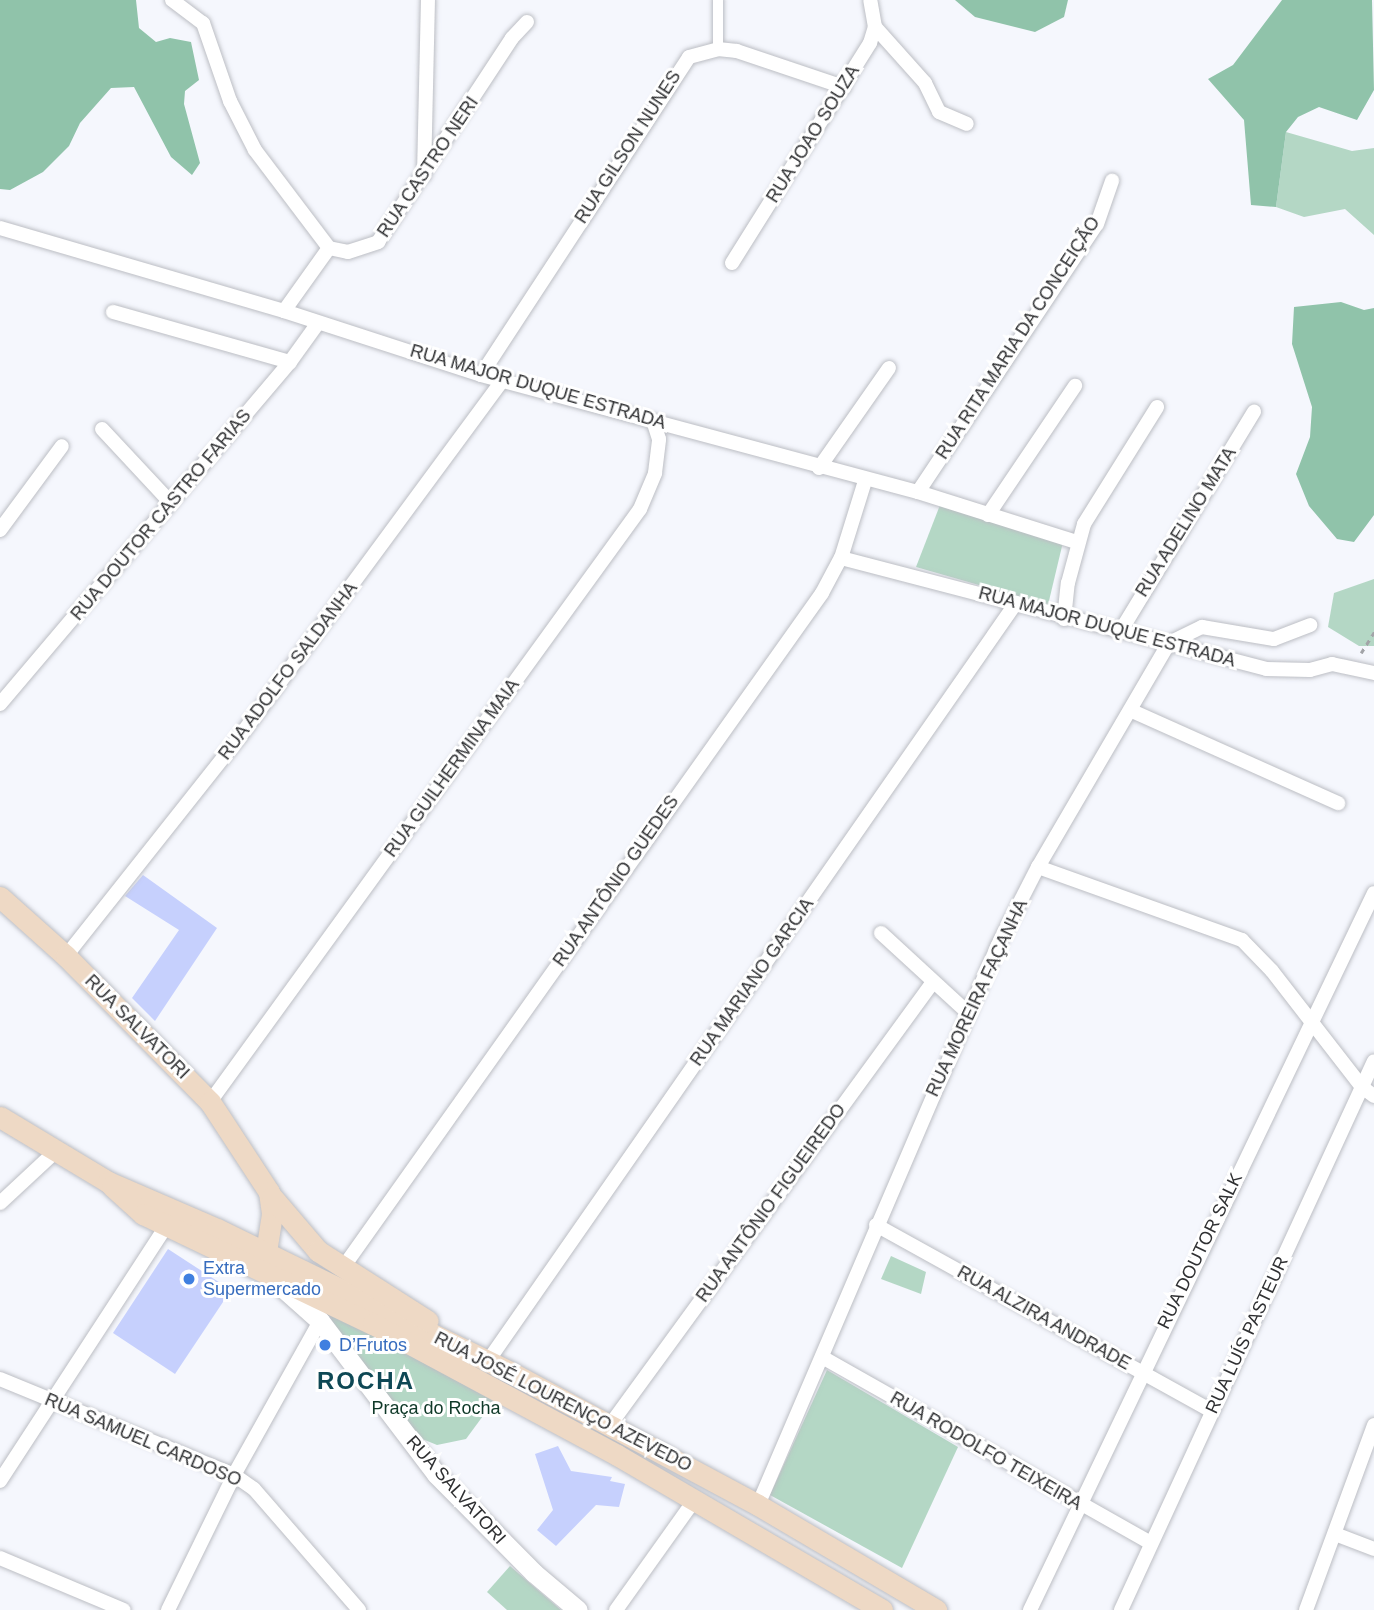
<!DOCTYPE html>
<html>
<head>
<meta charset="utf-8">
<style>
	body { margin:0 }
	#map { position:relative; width:1374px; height:1610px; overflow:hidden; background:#f5f7fd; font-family:Arial,sans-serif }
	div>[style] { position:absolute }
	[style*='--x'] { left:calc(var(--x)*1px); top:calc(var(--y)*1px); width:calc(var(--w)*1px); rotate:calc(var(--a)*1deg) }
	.green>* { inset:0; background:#b4d7c5 }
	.forest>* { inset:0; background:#90c3aa }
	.building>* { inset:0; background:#c6d0fd }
	.path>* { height:2.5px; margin-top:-1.25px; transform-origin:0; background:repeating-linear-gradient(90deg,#a2a4a8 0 5px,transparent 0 10px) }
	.roads { filter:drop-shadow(0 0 2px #bcbec4) drop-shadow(0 0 2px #bcbec4) }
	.pedestrian>* { height:10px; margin:-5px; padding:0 5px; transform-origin:5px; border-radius:5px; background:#fff }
	.minor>* { height:14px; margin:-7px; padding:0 7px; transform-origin:7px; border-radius:7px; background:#fff }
	.tertiary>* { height:19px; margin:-9.5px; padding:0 9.5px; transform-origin:9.5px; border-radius:9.5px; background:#fff }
	.secondary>* { height:21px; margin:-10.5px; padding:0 10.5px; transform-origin:10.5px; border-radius:10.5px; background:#eed9c5 }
	.dots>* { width:19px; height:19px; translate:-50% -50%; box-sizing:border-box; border:4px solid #fff; border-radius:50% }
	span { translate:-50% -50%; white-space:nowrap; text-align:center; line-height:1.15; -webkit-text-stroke:6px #fff; paint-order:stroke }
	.street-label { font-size:18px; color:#2f3032 }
	.shop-label { font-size:18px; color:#366cbe }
	.left { translate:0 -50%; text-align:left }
	.park-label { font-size:18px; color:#0f3928 }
	.district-label { font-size:24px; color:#0e4855; font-weight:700; letter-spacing:2px }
</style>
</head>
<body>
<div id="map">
	<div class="green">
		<div style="clip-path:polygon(1286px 132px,1352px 151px,1374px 148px,1374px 235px,1345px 209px,1304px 217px,1276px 207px)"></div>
		<div style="clip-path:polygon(940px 505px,1063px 542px,1048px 605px,916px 567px)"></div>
		<div style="clip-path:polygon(1374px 579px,1374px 646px,1359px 646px,1328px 627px,1334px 593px)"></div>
		<div style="clip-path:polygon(891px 1256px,926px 1272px,921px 1294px,881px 1279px)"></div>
		<div style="clip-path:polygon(319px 1306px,494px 1401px,466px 1439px,437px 1445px,415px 1436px)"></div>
		<div style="clip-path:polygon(827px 1370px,958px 1447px,902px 1568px,770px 1495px)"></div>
		<div style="clip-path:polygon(510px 1566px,561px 1610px,507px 1610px,487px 1592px)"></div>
	</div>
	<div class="forest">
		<div style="clip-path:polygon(0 0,136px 0,139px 28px,156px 42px,170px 38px,191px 42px,199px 80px,185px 91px,184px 104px,200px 163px,192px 175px,171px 157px,134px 87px,111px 88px,80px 123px,69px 146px,43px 172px,10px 190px,0 189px)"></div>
		<div style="clip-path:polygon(955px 0,1068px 0,1064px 17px,1035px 32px,975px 17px)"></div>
		<div style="clip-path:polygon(1282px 0,1372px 0,1374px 90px,1357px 120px,1319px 107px,1298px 117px,1286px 132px,1276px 207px,1251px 205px,1244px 120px,1208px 79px,1233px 65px)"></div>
		<div style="clip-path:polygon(1341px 302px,1364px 310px,1374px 308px,1374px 515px,1354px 542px,1337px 539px,1309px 506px,1296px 474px,1310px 437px,1312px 407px,1292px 344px,1294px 307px)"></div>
	</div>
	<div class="building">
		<div style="clip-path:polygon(143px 875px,217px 928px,155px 1021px,132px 998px,179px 930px,125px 896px)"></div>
		<div style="clip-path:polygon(168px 1249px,231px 1290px,175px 1374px,113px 1333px)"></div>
		<div style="clip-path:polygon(558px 1446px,571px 1471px,612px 1477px,610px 1481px,625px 1484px,619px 1507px,596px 1505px,556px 1546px,537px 1530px,553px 1510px,535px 1454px)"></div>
	</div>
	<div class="path">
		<div style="--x:1361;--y:653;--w:25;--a:-58"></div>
	</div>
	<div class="roads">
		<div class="pedestrian">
			<div style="--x:718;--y:49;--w:49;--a:-90"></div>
		</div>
		<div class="minor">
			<div style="--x:172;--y:0;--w:39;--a:37"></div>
			<div style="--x:203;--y:23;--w:83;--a:70.9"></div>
			<div style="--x:230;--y:101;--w:55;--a:63"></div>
			<div style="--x:255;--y:150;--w:123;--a:52.9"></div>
			<div style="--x:875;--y:27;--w:75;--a:48.2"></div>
			<div style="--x:925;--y:83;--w:32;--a:64"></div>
			<div style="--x:939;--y:112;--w:30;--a:23"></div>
			<div style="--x:424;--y:175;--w:175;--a:-88.7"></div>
			<div style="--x:0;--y:228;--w:296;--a:16.3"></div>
			<div style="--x:284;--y:311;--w:207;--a:18"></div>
			<div style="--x:481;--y:375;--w:452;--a:15"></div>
			<div style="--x:918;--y:492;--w:167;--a:17.5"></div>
			<div style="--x:732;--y:263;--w:260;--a:-57.9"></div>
			<div style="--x:870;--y:43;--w:17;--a:-73"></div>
			<div style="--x:875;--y:27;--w:27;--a:-100"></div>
			<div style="--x:284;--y:311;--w:77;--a:-54.5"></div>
			<div style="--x:329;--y:248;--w:19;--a:12"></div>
			<div style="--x:348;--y:252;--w:32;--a:-18"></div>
			<div style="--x:378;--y:242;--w:244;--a:-56.7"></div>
			<div style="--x:512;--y:38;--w:22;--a:-47"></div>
			<div style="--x:113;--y:312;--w:184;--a:15.8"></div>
			<div style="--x:481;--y:375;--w:380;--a:-56.8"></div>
			<div style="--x:689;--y:57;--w:30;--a:-15"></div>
			<div style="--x:718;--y:49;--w:19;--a:6"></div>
			<div style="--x:737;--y:51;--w:113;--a:18.6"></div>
			<div style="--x:102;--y:429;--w:101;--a:47"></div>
			<div style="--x:819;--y:468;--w:122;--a:-55"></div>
			<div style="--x:918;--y:492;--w:322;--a:-56.3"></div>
			<div style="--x:1097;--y:224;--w:46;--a:-70.8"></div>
			<div style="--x:988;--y:515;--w:156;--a:-56"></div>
			<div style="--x:0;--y:530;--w:104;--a:-53.6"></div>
			<div style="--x:841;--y:558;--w:439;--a:14.6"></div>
			<div style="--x:1266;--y:669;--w:44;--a:1.3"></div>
			<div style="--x:1310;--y:670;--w:23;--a:-15"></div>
			<div style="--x:1332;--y:664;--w:43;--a:12.1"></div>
			<div style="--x:1064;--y:619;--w:36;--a:-84"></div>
			<div style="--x:1068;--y:583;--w:61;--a:-74.8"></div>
			<div style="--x:1084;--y:524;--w:138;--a:-58"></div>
			<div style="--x:1120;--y:632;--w:258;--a:-58.7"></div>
			<div style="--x:0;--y:704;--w:448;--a:-49.7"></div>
			<div style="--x:290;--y:362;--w:48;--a:-54.3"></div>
			<div style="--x:1132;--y:711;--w:226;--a:24.1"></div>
			<div style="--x:1038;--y:867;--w:217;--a:19.7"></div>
			<div style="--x:1242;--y:940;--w:43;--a:45.9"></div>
			<div style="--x:1272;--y:971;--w:147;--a:52.2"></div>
			<div style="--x:1362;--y:1087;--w:15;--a:37"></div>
			<div style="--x:881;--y:933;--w:117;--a:42.6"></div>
			<div style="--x:66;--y:956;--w:282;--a:-51.6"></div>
			<div style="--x:241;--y:735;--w:440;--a:-53.6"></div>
			<div style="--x:210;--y:1102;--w:732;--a:-54.05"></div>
			<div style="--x:640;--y:509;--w:39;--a:-67"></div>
			<div style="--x:655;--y:473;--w:34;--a:-83"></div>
			<div style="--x:659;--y:439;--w:19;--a:-108"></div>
			<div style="--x:0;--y:1203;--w:76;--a:-42.9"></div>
			<div style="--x:876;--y:1225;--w:384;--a:29"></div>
			<div style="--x:342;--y:1269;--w:829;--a:-54.62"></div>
			<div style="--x:822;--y:593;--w:40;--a:-62"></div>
			<div style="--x:841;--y:558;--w:81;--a:-72.7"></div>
			<div style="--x:822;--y:1357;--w:378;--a:29.5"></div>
			<div style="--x:488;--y:1361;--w:924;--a:-55.14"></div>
			<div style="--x:0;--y:1379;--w:253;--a:22.3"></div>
			<div style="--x:234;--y:1475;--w:24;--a:35"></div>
			<div style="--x:254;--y:1489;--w:160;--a:49"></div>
			<div style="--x:610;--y:1425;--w:548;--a:-53.9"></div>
			<div style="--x:0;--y:1481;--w:304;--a:-56.9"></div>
			<div style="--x:758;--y:1505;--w:609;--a:-66.8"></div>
			<div style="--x:998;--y:945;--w:88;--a:-62.9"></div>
			<div style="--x:1038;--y:867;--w:259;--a:-59.7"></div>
			<div style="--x:1169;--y:643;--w:37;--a:-26"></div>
			<div style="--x:1202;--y:627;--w:73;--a:9.5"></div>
			<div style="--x:1274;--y:639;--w:39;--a:-21"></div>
			<div style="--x:1335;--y:1534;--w:42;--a:21"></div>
			<div style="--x:0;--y:1558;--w:134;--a:22.8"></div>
			<div style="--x:168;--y:1610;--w:150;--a:-63.9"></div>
			<div style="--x:234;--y:1475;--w:176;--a:-60.8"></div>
			<div style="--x:616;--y:1610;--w:133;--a:-54.5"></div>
			<div style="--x:1030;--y:1610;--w:795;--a:-64.37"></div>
			<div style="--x:1121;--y:1610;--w:604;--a:-65.26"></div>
			<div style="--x:1306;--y:1610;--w:197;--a:-69.8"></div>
		</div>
		<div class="tertiary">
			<div style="--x:276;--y:1282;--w:59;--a:41.6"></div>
			<div style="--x:320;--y:1321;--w:192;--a:52.8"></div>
			<div style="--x:436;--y:1474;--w:139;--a:45.3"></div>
			<div style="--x:534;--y:1573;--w:57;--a:40.1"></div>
		</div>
		<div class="secondary">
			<div style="--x:0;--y:897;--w:89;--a:41.8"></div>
			<div style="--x:66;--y:956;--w:205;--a:45.4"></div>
			<div style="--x:210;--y:1102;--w:108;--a:56.8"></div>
			<div style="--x:269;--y:1192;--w:22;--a:82"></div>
			<div style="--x:272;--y:1214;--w:39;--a:99"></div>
			<div style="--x:0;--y:1117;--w:126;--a:31"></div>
			<div style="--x:108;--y:1182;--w:119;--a:23.3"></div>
			<div style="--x:217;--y:1229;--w:326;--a:26"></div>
			<div style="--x:510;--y:1372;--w:281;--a:28.2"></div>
			<div style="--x:758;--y:1505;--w:207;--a:30.5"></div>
			<div style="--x:112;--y:1186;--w:42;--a:42.1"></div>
			<div style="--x:143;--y:1214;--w:255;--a:25.6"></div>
			<div style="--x:373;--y:1324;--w:277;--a:28.2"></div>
			<div style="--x:617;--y:1455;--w:307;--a:30.3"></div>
			<div style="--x:272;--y:1197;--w:71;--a:49.6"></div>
			<div style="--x:318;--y:1251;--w:130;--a:32.5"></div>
		</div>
	</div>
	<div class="dots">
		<div style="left:189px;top:1279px;background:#3f7fe0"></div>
		<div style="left:325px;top:1345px;background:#3f7fe0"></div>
	</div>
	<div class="street-label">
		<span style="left:813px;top:134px;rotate:-58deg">RUA JOAO SOUZA</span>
		<span style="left:628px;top:147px;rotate:-57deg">RUA GILSON NUNES</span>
		<span style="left:428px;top:167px;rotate:-56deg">RUA CASTRO NERI</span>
		<span style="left:1018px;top:338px;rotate:-57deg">RUA RITA MARIA DA CONCEIÇÃO</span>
		<span style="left:538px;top:387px;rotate:16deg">RUA MAJOR DUQUE ESTRADA</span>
		<span style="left:161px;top:515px;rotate:-50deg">RUA DOUTOR CASTRO FARIAS</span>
		<span style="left:1186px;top:522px;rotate:-58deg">RUA ADELINO MATA</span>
		<span style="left:1107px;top:627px;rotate:15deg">RUA MAJOR DUQUE ESTRADA</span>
		<span style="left:288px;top:671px;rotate:-53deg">RUA ADOLFO SALDANHA</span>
		<span style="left:452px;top:768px;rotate:-54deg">RUA GUILHERMINA MAIA</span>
		<span style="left:616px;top:881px;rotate:-55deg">RUA ANTÔNIO GUEDES</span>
		<span style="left:752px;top:982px;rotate:-55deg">RUA MARIANO GARCIA</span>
		<span style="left:977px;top:998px;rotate:-65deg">RUA MOREIRA FAÇANHA</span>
		<span style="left:137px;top:1027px;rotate:45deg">RUA SALVATORI</span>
		<span style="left:771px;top:1203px;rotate:-54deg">RUA ANTÔNIO FIGUEIREDO</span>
		<span style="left:1200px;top:1251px;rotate:-64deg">RUA DOUTOR SALK</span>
		<span style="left:1044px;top:1318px;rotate:29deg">RUA ALZIRA ANDRADE</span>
		<span style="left:1247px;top:1335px;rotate:-65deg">RUA LUÍS PASTEUR</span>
		<span style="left:563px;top:1402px;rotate:27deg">RUA JOSÉ LOURENÇO AZEVEDO</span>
		<span style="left:143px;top:1440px;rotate:23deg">RUA SAMUEL CARDOSO</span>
		<span style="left:986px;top:1451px;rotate:30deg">RUA RODOLFO TEIXEIRA</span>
		<span style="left:456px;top:1490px;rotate:48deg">RUA SALVATORI</span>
	</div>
	<div class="shop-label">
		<span class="left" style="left:203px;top:1279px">Extra<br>Supermercado</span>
		<span class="left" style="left:339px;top:1345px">D’Frutos</span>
	</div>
	<div class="park-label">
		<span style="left:436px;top:1408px">Praça do Rocha</span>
	</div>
	<div class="district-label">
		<span style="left:366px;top:1381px">ROCHA</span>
	</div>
</div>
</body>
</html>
